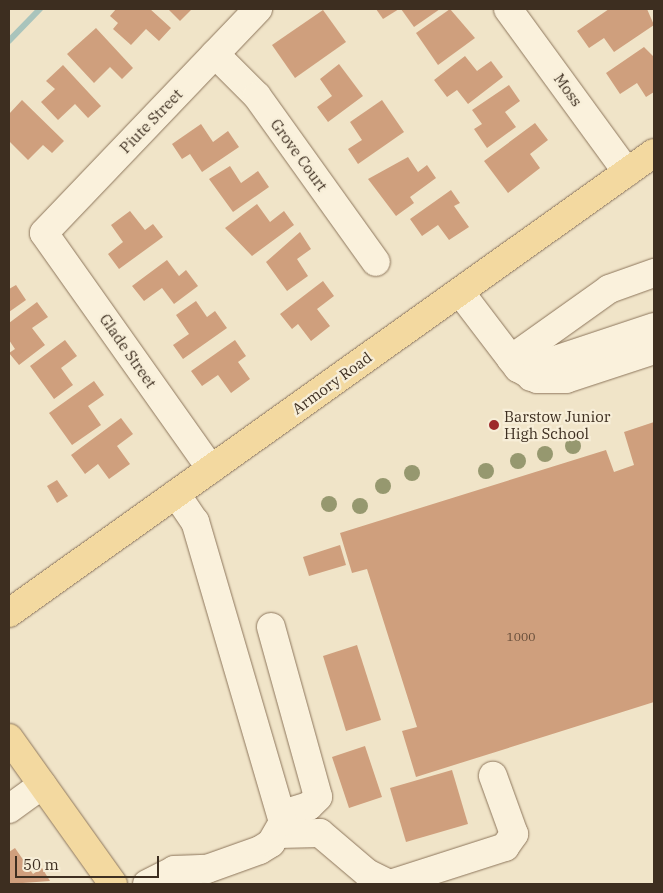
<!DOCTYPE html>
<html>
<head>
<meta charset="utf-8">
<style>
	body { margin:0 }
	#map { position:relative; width:663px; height:893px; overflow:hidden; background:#f0e4c8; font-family:"IBM Plex Serif",serif }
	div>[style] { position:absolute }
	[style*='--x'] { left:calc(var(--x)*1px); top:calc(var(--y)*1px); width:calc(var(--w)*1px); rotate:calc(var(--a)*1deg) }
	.stream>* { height:5.5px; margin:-2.75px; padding:0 2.75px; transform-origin:2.75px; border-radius:2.75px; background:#a9c4bc }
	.building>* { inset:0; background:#cf9f7d }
	.roads { filter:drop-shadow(0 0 1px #8d765c) drop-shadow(0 0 1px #8d765c) }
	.minor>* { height:28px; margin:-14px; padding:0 14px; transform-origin:14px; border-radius:14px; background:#faf1dc }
	.major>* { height:28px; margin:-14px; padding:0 14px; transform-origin:14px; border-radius:14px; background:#f3d9a0 }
	.trees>* { width:16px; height:16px; margin:-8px; border-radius:50%; background:#96986f }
	.dots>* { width:14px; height:14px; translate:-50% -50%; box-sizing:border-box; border:2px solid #f7eed8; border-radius:50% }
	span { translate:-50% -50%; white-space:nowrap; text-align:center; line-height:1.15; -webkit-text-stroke:4.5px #f7eed8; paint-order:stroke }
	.number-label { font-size:12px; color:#624a37 }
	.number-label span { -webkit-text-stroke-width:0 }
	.street-label { font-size:15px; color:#3d2e20 }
	.poi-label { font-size:15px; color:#3d2e20 }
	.left { translate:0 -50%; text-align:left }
	.frame { position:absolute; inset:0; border:10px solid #3d2e20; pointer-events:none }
	.scale { position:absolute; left:15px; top:856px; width:144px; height:22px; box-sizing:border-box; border:2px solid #3d2e20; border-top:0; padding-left:6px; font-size:15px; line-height:18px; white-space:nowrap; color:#3d2e20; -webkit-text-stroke:4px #f7eed8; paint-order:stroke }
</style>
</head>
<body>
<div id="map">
	<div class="stream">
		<div style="--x:9;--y:41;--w:45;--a:-45.9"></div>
	</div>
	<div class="building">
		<div style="clip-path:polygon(116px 9px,150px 9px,171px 28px,159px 41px,146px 29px,131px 45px,113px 29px,118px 23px,110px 16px)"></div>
		<div style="clip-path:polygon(168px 9px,192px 9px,180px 21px)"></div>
		<div style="clip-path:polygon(376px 9px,399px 9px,383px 19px)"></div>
		<div style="clip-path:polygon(401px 9px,440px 9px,414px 27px)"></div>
		<div style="clip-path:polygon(450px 9px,475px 38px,438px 65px,416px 33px)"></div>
		<div style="clip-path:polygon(609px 9px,647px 9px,654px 25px,614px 52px,604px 38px,589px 48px,577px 31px)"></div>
		<div style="clip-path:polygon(323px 10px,346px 42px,295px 78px,272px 45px)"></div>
		<div style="clip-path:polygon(96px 28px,133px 68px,122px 79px,110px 67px,94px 83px,67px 54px)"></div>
		<div style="clip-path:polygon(644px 47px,654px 57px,654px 92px,646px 97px,637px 83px,620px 94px,606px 73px)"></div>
		<div style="clip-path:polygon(465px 56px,477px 71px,491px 61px,503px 77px,468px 104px,457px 90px,447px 97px,434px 80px)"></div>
		<div style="clip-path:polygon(339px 64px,363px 96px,328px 122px,317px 107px,332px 96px,320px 79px)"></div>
		<div style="clip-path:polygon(63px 65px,101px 106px,88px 118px,75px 104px,58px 120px,41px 102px,55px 89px,46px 81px)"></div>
		<div style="clip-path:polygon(509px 85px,520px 101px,505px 112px,516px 127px,487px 148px,474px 129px,482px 124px,472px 110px)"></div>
		<div style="clip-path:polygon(22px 100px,64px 141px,52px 153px,43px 145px,28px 160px,9px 141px,9px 114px)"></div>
		<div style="clip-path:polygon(382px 100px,404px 132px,358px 164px,348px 149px,362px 140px,350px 122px)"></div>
		<div style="clip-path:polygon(535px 123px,548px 140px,530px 154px,540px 168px,508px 193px,484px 161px)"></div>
		<div style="clip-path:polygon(201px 124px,213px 142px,228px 131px,239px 147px,202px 172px,190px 154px,182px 159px,172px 144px)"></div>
		<div style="clip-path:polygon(408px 157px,418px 172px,427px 165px,436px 178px,410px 197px,414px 203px,396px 216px,368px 179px)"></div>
		<div style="clip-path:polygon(230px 166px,241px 183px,258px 171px,269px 187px,233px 212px,209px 179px)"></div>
		<div style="clip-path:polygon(451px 190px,460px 203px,454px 206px,469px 227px,449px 240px,438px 225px,422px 236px,410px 219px)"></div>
		<div style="clip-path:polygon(257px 204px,270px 222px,284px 211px,294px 225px,252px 256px,225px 228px)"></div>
		<div style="clip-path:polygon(130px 211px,145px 230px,153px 224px,163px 237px,119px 269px,108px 254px,123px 242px,111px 225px)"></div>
		<div style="clip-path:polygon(300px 232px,311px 249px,297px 259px,308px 276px,287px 291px,266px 262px)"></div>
		<div style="clip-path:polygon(167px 260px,179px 276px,186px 270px,198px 286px,174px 304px,162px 288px,144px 301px,132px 286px)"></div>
		<div style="clip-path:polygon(323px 281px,334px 296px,317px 309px,330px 326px,311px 341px,298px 324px,292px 329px,280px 314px)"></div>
		<div style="clip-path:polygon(16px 285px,26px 300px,9px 312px,9px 289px)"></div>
		<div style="clip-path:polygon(196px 301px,207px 317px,215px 311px,227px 328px,183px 359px,173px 345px,189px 334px,176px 315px)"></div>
		<div style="clip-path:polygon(37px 302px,48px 317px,32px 328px,45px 345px,19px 365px,9px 353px,15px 349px,9px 340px,9px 323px)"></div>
		<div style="clip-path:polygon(65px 340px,77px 356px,61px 368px,73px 385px,54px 399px,30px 366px)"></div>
		<div style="clip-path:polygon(235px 340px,246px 356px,238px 362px,250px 379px,231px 393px,218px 375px,202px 386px,191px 371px)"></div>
		<div style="clip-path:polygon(94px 381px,104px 395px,88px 406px,101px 425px,72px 445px,49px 413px)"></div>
		<div style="clip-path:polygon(121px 418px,133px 434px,117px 446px,130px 464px,109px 479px,98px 464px,85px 474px,71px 455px)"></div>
		<div style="clip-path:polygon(654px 422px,654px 702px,416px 777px,402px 731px,417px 727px,367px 569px,352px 573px,340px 533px,606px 450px,614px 472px,634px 465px,624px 432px)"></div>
		<div style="clip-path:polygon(57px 480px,68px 496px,57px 503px,47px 486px)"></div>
		<div style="clip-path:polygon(340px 545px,346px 565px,309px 576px,303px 557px)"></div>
		<div style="clip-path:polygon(357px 645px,381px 720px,346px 731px,323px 656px)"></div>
		<div style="clip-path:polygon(365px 746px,382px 797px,349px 808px,332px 757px)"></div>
		<div style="clip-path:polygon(452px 770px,468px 824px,406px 842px,390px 788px)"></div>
		<div style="clip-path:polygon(15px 848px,33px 874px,42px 868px,50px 881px,9px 884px,9px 852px)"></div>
	</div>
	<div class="roads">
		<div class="minor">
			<div style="--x:508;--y:9;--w:202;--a:53.9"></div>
			<div style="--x:215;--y:54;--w:59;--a:45"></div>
			<div style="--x:257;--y:96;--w:204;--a:54.4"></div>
			<div style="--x:460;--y:292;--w:96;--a:52.7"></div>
			<div style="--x:518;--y:368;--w:22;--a:30"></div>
			<div style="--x:537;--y:379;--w:29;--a:0"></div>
			<div style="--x:566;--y:379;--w:93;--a:-18.2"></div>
			<div style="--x:511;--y:359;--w:120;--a:-35.5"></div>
			<div style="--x:609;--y:289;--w:48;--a:-19.6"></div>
			<div style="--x:531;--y:377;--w:18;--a:-47"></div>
			<div style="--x:543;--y:364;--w:117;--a:-18.4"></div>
			<div style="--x:211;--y:469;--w:289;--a:-125.3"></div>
			<div style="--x:44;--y:233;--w:310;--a:-46.3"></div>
			<div style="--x:271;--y:627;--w:176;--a:74.5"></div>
			<div style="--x:318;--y:797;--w:13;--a:135"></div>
			<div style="--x:309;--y:806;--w:27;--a:163"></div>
			<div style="--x:9;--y:809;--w:41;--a:-36"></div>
			<div style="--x:278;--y:834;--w:42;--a:-1.4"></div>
			<div style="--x:320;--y:833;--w:62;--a:40.4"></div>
			<div style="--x:367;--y:873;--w:25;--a:26"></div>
			<div style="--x:390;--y:884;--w:121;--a:-17.8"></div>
			<div style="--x:505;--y:847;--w:16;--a:-55"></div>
			<div style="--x:514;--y:834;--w:62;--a:-109.9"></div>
			<div style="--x:147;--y:884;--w:30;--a:-27"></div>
			<div style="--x:174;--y:870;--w:33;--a:-2"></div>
			<div style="--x:207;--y:869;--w:56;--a:-19.7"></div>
			<div style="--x:260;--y:850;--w:13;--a:-32"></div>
			<div style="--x:271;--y:843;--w:24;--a:-60"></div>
			<div style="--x:283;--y:822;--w:313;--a:-106.3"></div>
			<div style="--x:195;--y:522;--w:34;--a:-124"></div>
		</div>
		<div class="major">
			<div style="--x:9;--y:613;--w:792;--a:-35.5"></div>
			<div style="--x:9;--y:738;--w:179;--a:54.5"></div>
		</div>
	</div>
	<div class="trees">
		<div style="left:573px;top:446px"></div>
		<div style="left:545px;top:454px"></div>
		<div style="left:518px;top:461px"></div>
		<div style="left:486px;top:471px"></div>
		<div style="left:412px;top:473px"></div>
		<div style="left:383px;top:486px"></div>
		<div style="left:329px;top:504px"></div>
		<div style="left:360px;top:506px"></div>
	</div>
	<div class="dots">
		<div style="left:494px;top:425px;background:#9e2a2b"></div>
	</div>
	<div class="number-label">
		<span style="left:521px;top:637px">1000</span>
	</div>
	<div class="street-label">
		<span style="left:568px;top:90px;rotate:54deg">Moss</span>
		<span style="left:151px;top:121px;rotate:-46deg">Piute Street</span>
		<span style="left:299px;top:155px;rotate:54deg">Grove Court</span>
		<span style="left:128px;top:351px;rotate:55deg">Glade Street</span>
		<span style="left:332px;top:383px;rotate:-36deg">Armory Road</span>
	</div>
	<div class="poi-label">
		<span class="left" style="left:504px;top:425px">Barstow Junior<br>High School</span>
	</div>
	<div class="frame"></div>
	<div class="scale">50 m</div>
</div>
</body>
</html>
